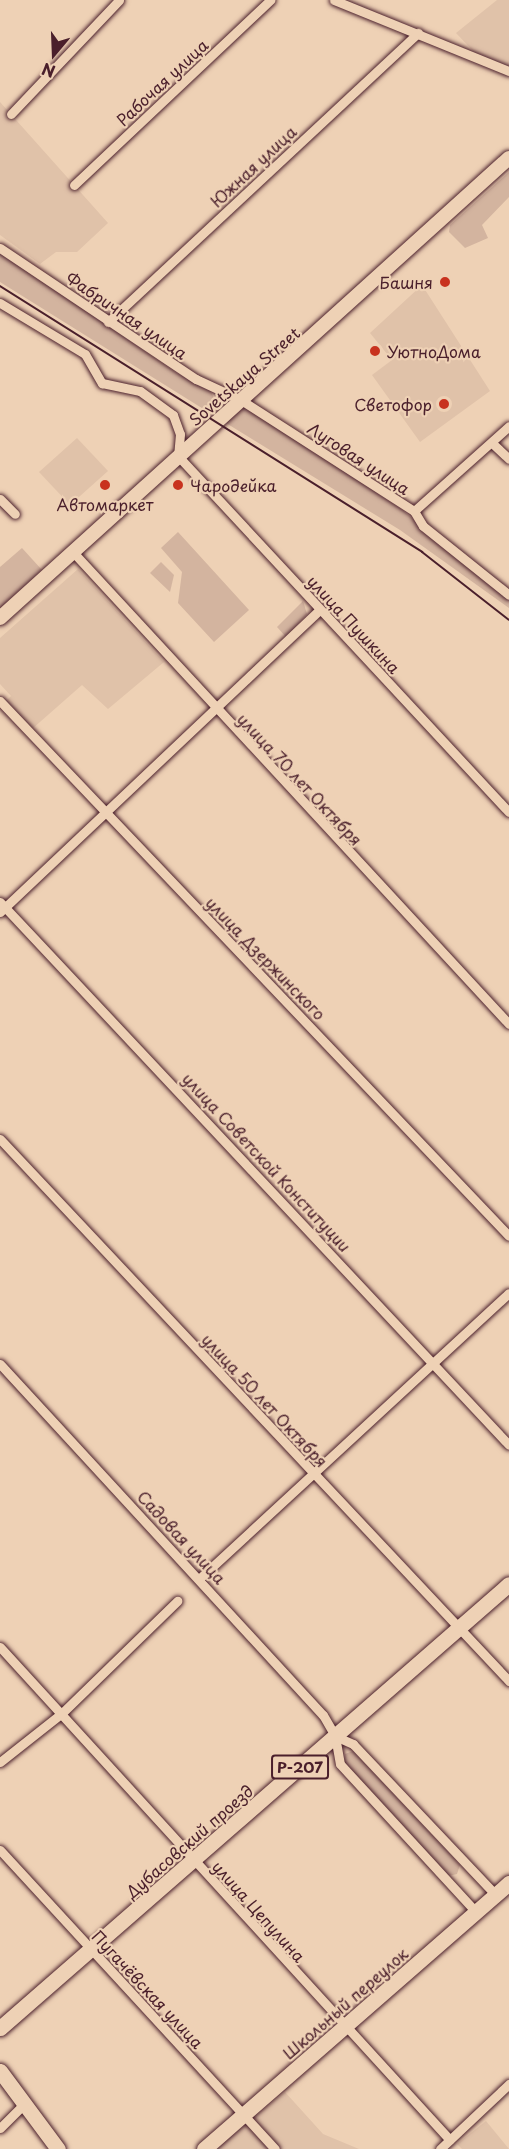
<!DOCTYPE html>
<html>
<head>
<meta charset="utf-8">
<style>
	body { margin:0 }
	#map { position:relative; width:509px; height:2149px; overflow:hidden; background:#eed1b5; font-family:"Playpen Sans",sans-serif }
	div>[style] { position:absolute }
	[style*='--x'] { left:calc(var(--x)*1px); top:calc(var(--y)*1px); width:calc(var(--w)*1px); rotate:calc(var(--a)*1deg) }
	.built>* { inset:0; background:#e0c2a9 }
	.green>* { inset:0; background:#d3b49f }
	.roads { filter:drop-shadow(0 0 2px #4a1f2b) drop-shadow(0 0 2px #4a1f2b) }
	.street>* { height:9px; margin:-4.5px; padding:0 4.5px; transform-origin:4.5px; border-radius:4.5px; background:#eed1b5 }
	.secondary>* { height:14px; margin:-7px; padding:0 7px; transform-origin:7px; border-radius:7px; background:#eed1b5 }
	.primary>* { height:15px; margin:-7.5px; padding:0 7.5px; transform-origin:7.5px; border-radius:7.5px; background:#eed1b5 }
	.rail>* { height:2px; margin:-1px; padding:0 1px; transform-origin:1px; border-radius:1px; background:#4a1f2b }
	.dots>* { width:16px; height:16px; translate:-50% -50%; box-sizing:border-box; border:3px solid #eed1b5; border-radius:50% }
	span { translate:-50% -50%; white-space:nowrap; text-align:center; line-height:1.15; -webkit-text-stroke:4.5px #eed1b5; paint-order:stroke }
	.shield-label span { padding:2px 4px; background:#eed1b5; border:2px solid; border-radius:4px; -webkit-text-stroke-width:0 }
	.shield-label { font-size:15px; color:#4a1f2b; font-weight:700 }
	.street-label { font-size:16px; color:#4a1f2b }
	.poi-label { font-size:16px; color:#4a1f2b }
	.right { translate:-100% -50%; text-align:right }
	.left { translate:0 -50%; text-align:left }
	.north { position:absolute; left:24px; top:24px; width:60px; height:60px; -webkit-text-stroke:4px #eed1b5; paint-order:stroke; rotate:199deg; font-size:16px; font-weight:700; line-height:24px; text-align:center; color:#4a1f2b }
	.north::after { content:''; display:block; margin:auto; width:21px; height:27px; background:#4a1f2b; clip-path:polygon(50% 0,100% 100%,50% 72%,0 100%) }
</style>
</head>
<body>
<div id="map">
	<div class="built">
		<div style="clip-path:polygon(497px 0,509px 0,509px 67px,474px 52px,456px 33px)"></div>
		<div style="clip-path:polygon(0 102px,108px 223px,77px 252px,56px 252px,40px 264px,0 235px)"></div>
		<div style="clip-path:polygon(422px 285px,490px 391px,420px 442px,372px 375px,392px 360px,370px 333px)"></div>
		<div style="clip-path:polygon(77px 438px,108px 471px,70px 505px,39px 472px)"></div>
		<div style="clip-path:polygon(78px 569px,164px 662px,108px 709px,82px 685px,32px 729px,6px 701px,11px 696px,0 684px,0 638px)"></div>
		<div style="clip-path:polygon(285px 2092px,323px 2134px,359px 2149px,215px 2149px)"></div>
		<div style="clip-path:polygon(486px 2121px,509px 2149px,462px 2149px,457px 2144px)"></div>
	</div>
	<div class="green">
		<div style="clip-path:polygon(509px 172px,509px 197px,482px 225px,488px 238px,465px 248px,449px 232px,450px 225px)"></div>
		<div style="clip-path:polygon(0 252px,178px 374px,209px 388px,215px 400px,205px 410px,0 282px)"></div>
		<div style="clip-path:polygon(245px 406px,401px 509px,509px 599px,509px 608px,400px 530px,226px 423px)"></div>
		<div style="clip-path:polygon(178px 532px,249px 610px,214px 642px,178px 603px,182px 572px,161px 548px)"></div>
		<div style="clip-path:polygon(22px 548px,42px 570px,0 609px,0 567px)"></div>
		<div style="clip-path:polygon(161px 562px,174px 575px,170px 592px,150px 573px)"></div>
		<div style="clip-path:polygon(303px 601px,307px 614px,286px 637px,277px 627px)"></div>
		<div style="clip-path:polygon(353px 1751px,460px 1865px,457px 1874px,448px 1876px,344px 1763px,345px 1754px)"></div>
	</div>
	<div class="roads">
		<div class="street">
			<div style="--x:334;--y:0;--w:189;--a:22.1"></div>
			<div style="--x:11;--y:114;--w:157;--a:-46.5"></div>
			<div style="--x:74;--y:185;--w:270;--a:-43.3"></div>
			<div style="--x:0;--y:248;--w:236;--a:33.8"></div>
			<div style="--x:196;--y:379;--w:50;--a:25"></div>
			<div style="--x:241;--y:400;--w:206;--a:32.7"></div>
			<div style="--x:414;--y:511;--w:17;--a:59"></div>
			<div style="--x:423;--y:526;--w:110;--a:38.7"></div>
			<div style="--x:0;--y:303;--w:99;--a:31"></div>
			<div style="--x:85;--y:354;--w:34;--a:60"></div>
			<div style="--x:102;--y:383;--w:39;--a:12"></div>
			<div style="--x:140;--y:391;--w:41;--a:36"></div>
			<div style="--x:173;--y:415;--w:20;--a:70"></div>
			<div style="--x:180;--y:434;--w:22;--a:95"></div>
			<div style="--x:178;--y:456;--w:486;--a:47.1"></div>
			<div style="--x:108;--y:322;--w:424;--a:-43"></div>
			<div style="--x:492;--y:443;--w:23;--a:43"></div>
			<div style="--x:0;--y:499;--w:21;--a:45"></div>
			<div style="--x:414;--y:511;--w:127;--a:-41.8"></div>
			<div style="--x:72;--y:551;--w:644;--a:47.27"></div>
			<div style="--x:0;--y:701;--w:738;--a:46.43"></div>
			<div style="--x:0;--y:902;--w:744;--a:46.85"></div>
			<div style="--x:0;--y:912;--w:439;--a:-43.4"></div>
			<div style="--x:0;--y:1139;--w:744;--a:46.8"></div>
			<div style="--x:0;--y:1364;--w:477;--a:47.4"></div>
			<div style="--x:323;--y:1715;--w:24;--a:60"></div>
			<div style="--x:335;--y:1736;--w:20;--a:24"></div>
			<div style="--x:353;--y:1744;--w:208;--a:46.6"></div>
			<div style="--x:200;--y:1578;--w:420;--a:-42.7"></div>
			<div style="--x:0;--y:1647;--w:667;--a:47.61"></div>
			<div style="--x:335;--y:1736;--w:28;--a:80"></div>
			<div style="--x:340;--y:1764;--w:202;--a:47.4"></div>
			<div style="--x:0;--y:1762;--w:79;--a:-38.3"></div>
			<div style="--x:62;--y:1713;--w:161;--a:-44.2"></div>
			<div style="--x:0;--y:1850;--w:406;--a:47.4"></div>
			<div style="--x:0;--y:2128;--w:34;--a:-45"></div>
			<div style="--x:440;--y:2149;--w:95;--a:-43.3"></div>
		</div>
		<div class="secondary">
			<div style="--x:0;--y:618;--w:686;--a:-42.11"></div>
		</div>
		<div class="primary">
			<div style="--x:0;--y:2028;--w:675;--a:-41.1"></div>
			<div style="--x:0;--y:2071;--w:97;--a:53.4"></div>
			<div style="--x:204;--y:2149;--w:405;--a:-41.1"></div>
		</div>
	</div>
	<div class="rail">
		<div style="--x:0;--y:286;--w:499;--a:32.2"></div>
		<div style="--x:422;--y:552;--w:110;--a:38"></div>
	</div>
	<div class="dots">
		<div style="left:445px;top:282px;background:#c8321e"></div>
		<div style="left:375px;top:351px;background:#c8321e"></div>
		<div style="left:444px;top:404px;background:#c8321e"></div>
		<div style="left:105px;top:485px;background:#c8321e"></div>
		<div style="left:178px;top:485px;background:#c8321e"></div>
	</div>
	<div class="shield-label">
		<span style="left:300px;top:1767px">Р-207</span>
	</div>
	<div class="street-label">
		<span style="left:162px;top:82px;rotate:-43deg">Рабочая улица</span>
		<span style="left:253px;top:166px;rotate:-43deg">Южная улица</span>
		<span style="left:127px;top:315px;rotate:34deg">Фабричная улица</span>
		<span style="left:244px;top:376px;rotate:-41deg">Sovetskaya Street</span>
		<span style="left:359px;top:458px;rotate:33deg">Луговая улица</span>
		<span style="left:354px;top:624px;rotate:47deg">улица Пушкина</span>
		<span style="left:300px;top:779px;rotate:47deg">улица 70 лет Октября</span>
		<span style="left:266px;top:958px;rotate:46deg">улица Дзержинского</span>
		<span style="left:267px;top:1162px;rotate:47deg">улица Советской Конституции</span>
		<span style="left:265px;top:1400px;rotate:47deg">улица 50 лет Октября</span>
		<span style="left:182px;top:1537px;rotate:47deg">Садовая улица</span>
		<span style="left:189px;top:1841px;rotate:-41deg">Дубасовский проезд</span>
		<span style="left:259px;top:1911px;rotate:48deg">улица Цепулина</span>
		<span style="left:148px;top:1989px;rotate:47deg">Пугачёвская улица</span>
		<span style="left:345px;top:2003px;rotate:-41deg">Школьный переулок</span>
	</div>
	<div class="poi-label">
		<span class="right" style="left:433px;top:282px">Башня</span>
		<span class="left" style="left:387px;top:351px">УютноДома</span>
		<span class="right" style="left:432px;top:404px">Светофор</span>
		<span class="left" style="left:190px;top:485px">Чародейка</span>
		<span style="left:105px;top:504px">Автомаркет</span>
	</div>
	<div class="north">N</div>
</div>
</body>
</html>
